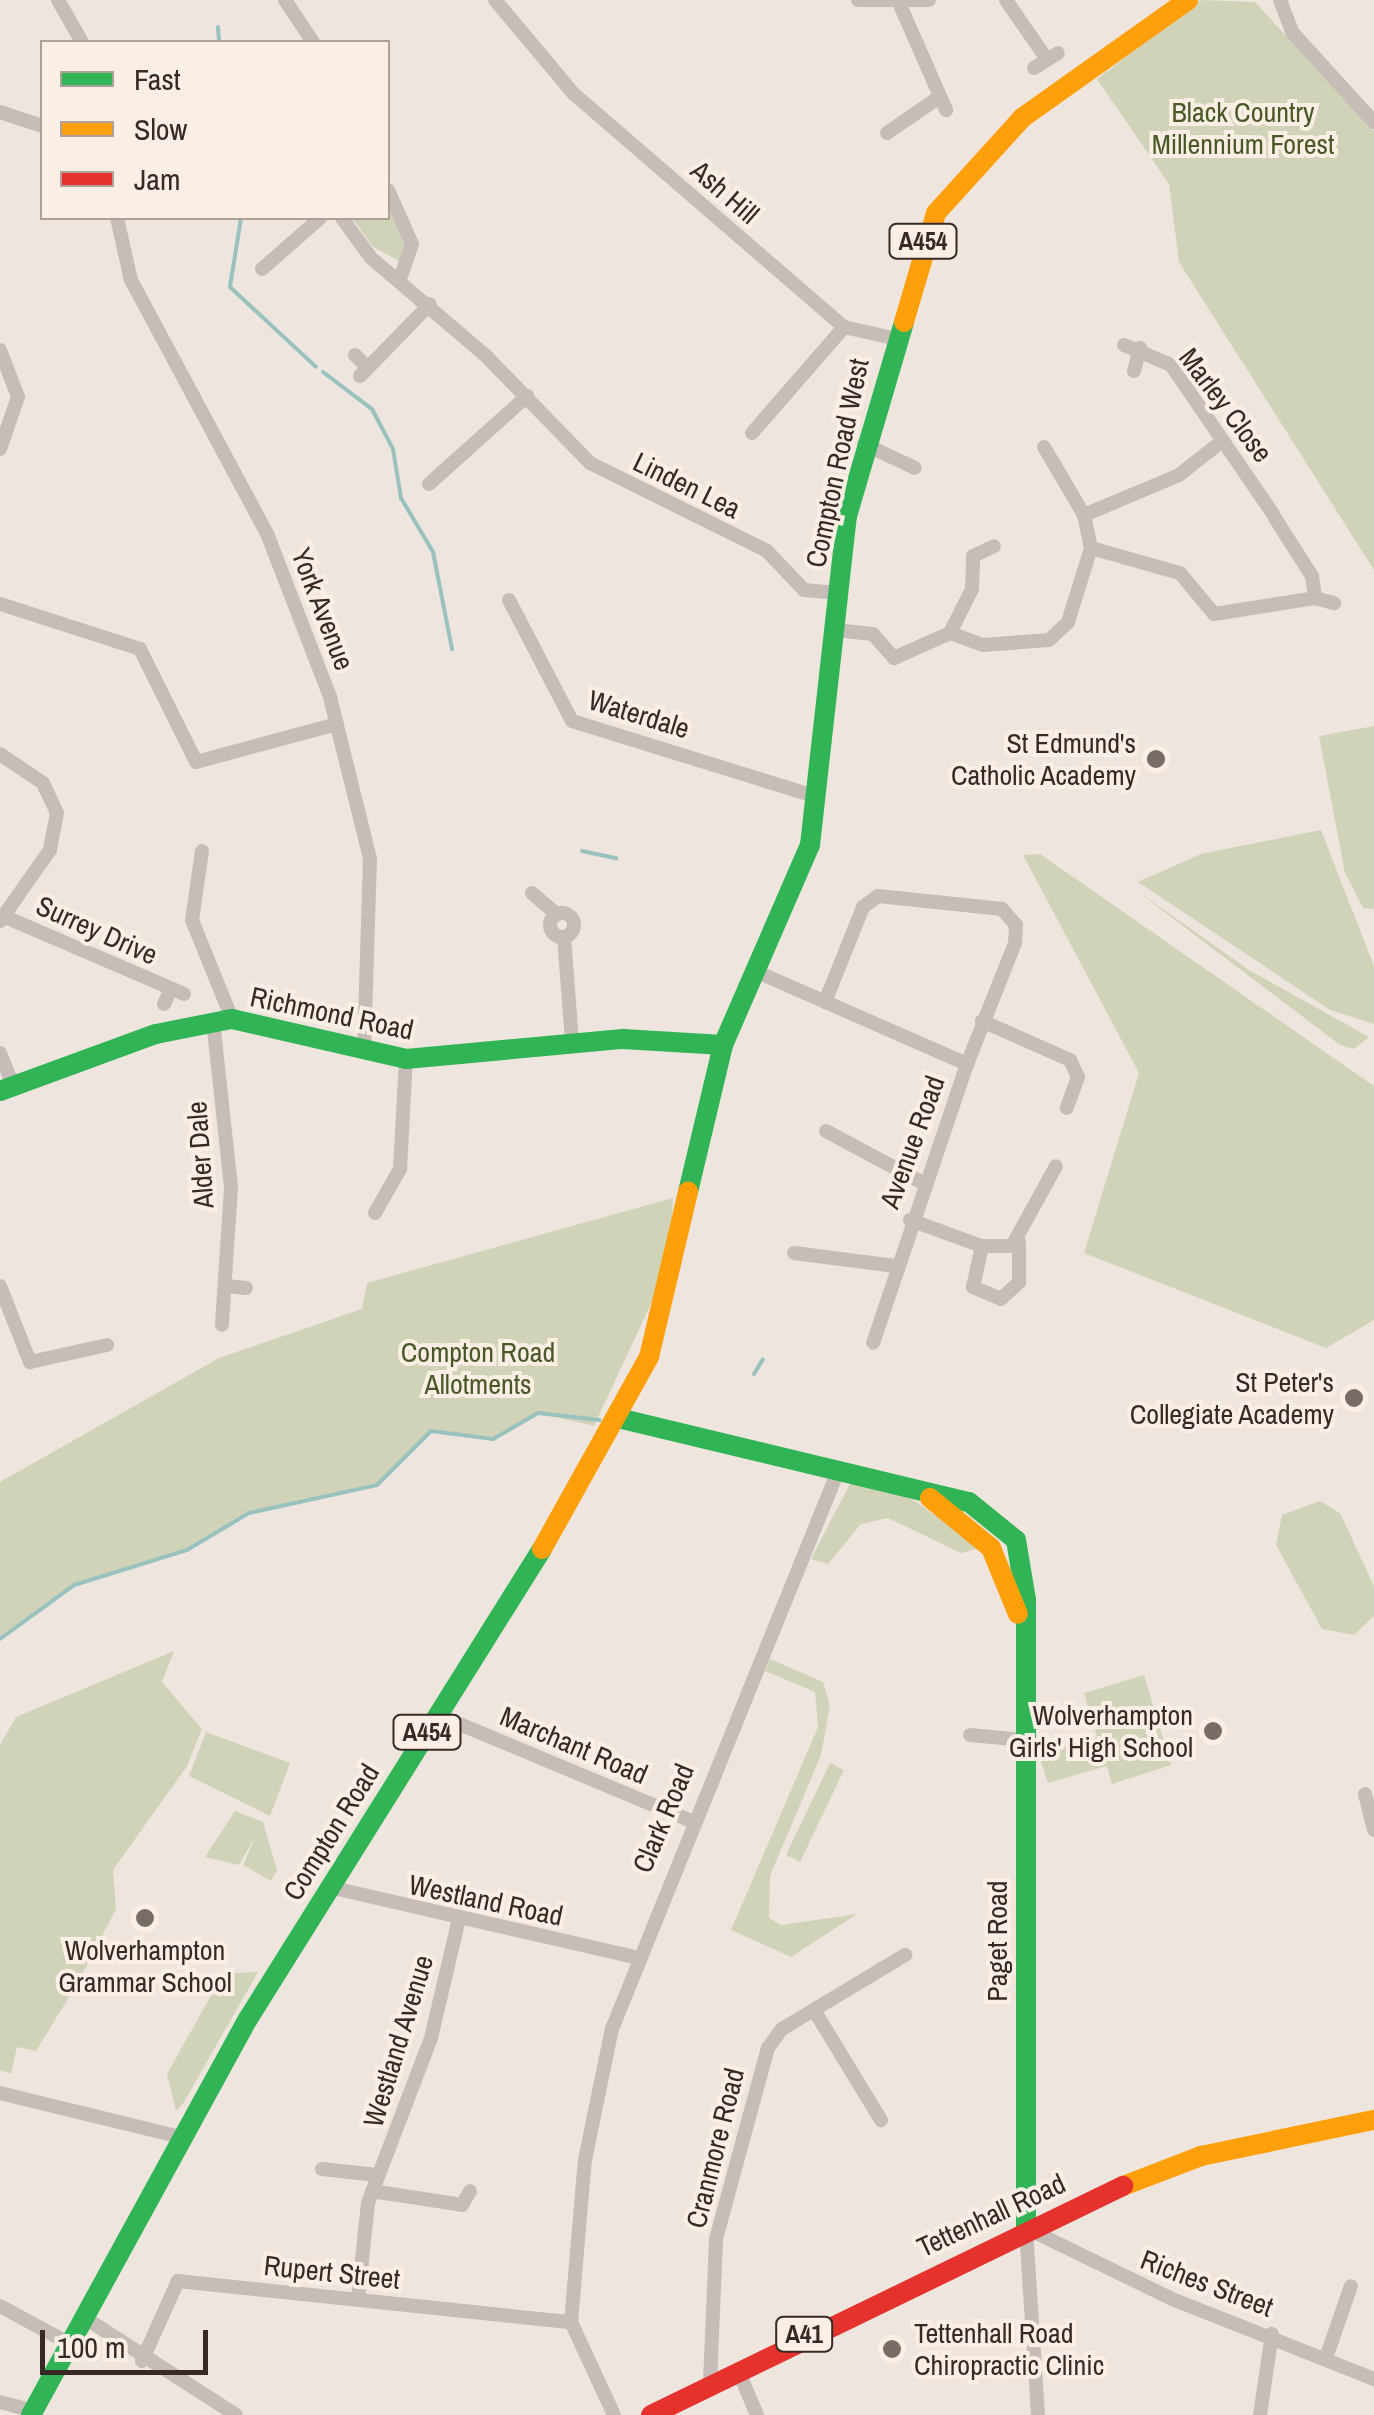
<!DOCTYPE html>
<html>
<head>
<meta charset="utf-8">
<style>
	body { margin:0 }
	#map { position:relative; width:1374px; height:2415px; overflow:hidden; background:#eee6de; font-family:"Archivo Narrow",sans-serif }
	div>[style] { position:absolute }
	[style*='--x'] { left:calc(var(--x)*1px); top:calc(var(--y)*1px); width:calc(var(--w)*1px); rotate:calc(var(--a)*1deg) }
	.green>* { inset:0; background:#d0d3b7 }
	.stream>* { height:4px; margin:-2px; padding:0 2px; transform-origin:2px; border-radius:2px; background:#99c2bf }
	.street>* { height:14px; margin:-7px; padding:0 7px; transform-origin:7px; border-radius:7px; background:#c6bdb8 }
	.street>.ring { margin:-7px; padding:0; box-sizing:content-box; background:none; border:14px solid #c6bdb8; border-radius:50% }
	.fast>* { height:20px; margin:-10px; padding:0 10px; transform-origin:10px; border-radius:10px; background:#30b455 }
	.slow>* { height:20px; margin:-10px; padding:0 10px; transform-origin:10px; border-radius:10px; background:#ff9f0a }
	.jam>* { height:20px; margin:-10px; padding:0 10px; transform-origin:10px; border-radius:10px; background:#e5322d }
	.dots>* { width:28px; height:28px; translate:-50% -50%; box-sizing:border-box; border:5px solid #fbefe5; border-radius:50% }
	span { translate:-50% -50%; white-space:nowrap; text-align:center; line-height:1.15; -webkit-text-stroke:8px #fbefe5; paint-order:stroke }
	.shield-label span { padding:2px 8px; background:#fbefe5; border:2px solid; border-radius:8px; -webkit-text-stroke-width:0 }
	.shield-label { font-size:25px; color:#372a26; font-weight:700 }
	.park-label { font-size:28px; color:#495827 }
	.street-label { font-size:28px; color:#372a26 }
	.poi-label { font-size:28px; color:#372a26 }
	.right { translate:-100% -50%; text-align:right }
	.left { translate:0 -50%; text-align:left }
	.legend { position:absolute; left:40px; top:40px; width:350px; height:180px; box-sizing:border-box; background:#fbefe5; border:2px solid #ada099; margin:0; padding:12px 18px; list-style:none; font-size:30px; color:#372a26 }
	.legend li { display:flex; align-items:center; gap:20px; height:50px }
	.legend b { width:50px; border:2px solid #ada099 }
	.scale { position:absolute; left:40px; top:2330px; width:168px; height:45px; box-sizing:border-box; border:5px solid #372a26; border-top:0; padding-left:12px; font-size:30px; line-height:35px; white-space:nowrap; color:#372a26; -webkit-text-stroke:8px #fbefe5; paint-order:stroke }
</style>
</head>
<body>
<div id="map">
	<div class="green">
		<div style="clip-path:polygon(1201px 0,1255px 2px,1374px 131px,1374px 570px,1179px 262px,1169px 184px,1097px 79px)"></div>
		<div style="clip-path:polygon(388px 198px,407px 242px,401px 262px,373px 247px,352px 218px,388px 218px)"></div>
		<div style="clip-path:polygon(1374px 726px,1374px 909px,1363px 908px,1345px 873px,1319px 736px)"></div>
		<div style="clip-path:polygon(1321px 830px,1374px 966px,1374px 1024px,1330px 1010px,1138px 882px,1201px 854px)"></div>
		<div style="clip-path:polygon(1040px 854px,1374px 1086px,1374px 1320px,1326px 1348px,1084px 1253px,1139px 1073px,1023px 855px)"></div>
		<div style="clip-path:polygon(1133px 888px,1249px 970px,1369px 1037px,1354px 1049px,1340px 1045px)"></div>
		<div style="clip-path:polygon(673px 1198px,669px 1265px,594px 1426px,538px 1413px,493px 1439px,431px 1431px,377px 1485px,249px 1513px,187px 1550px,74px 1585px,0 1639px,0 1482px,219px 1358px,362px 1309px,367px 1283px)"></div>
		<div style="clip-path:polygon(851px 1482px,912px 1499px,980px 1548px,961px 1553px,888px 1518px,861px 1524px,828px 1564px,811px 1559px)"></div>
		<div style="clip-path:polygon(1320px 1501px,1340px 1513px,1374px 1586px,1374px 1616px,1354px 1635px,1322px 1629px,1276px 1545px,1282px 1515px)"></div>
		<div style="clip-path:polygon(174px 1651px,162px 1682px,202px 1729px,187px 1766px,113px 1870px,116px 1909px,77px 1984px,36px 2051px,17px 2047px,11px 2074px,0 2070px,0 1745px,16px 1717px)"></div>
		<div style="clip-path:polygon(770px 1659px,823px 1682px,830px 1705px,821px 1755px,770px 1876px,769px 1918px,781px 1925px,857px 1914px,791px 1957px,731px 1930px,818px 1727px,815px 1692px,765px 1671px)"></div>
		<div style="clip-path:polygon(1144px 1675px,1171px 1765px,1112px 1784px,1107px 1766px,1048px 1783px,1039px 1755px,1097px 1737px,1084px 1693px)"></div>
		<div style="clip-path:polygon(206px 1732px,290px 1763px,270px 1816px,189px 1776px)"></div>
		<div style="clip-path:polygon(830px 1763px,844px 1770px,800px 1862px,786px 1855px)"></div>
		<div style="clip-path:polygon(235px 1811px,263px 1822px,277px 1870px,271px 1881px,243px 1865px,256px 1835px,239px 1865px,205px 1857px)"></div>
		<div style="clip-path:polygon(258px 1972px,184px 2102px,176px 2111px,167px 2074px,213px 1992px,235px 1973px)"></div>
	</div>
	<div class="stream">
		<div style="--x:218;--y:27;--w:15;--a:86"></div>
		<div style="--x:241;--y:218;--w:70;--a:99.1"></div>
		<div style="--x:230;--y:287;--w:117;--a:42.9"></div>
		<div style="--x:323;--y:372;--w:61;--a:37.1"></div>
		<div style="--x:372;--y:409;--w:45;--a:62.3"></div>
		<div style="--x:393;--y:449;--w:50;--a:80.7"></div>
		<div style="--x:401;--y:498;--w:63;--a:59.3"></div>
		<div style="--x:433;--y:552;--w:99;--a:78.9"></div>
		<div style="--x:582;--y:851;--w:35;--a:12"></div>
		<div style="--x:754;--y:1374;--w:17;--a:-59"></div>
		<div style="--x:0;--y:1639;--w:92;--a:-36.1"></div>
		<div style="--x:74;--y:1585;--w:118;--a:-17.2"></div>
		<div style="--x:187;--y:1550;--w:72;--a:-30.8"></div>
		<div style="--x:249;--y:1513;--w:131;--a:-12.3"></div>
		<div style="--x:377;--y:1485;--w:76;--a:-45"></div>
		<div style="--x:431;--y:1431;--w:63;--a:7.4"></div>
		<div style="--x:493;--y:1439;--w:52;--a:-30"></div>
		<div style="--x:538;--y:1413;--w:62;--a:6.4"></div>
	</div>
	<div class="street">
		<div style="--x:58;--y:0;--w:48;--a:60.3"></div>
		<div style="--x:285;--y:0;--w:50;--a:56.3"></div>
		<div style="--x:495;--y:0;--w:123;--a:50"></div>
		<div style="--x:574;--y:94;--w:357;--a:40.8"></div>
		<div style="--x:844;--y:327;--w:50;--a:12.7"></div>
		<div style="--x:858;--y:0;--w:71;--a:0"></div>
		<div style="--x:1006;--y:0;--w:70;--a:55.4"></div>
		<div style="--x:1280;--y:0;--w:34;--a:69"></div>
		<div style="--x:1292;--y:32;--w:122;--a:47.7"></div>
		<div style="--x:900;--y:5;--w:115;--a:66.3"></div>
		<div style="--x:1034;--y:68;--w:28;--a:-32"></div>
		<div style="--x:0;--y:112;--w:44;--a:18.4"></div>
		<div style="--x:887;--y:133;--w:62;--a:-34.5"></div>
		<div style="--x:388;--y:190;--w:59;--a:66"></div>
		<div style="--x:412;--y:244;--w:37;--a:109"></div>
		<div style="--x:117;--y:218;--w:64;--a:77.3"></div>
		<div style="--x:131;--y:280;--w:290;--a:61.8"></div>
		<div style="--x:268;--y:536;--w:173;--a:68.9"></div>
		<div style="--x:330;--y:697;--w:167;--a:76.1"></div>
		<div style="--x:370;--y:859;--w:191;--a:91.8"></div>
		<div style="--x:342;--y:218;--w:49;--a:54.1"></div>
		<div style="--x:371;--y:258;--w:151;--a:40.4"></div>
		<div style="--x:486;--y:356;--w:149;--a:45.8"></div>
		<div style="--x:590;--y:463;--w:198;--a:26.4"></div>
		<div style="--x:767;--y:551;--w:54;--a:46.5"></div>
		<div style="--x:804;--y:590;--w:33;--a:5"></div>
		<div style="--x:262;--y:269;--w:77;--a:-41.3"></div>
		<div style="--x:1124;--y:345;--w:51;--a:23.1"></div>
		<div style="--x:1171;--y:365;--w:181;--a:55.6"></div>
		<div style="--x:0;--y:350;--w:50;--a:69"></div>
		<div style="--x:18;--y:397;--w:55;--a:109.1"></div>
		<div style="--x:355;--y:355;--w:18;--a:45"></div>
		<div style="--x:1134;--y:371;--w:24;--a:-75"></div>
		<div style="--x:360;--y:376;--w:100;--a:-45.8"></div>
		<div style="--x:752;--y:433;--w:140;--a:-49"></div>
		<div style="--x:864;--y:444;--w:56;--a:25.2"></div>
		<div style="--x:1044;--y:447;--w:79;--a:59.5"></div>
		<div style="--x:429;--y:484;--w:132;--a:-41.9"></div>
		<div style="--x:1275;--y:518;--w:69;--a:57.5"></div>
		<div style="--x:1312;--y:576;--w:22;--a:82"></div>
		<div style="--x:1091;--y:548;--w:92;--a:15.7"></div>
		<div style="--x:1180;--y:573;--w:53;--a:50.3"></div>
		<div style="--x:1214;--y:614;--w:102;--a:-9"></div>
		<div style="--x:1315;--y:598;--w:20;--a:15"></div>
		<div style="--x:509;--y:600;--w:136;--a:62.5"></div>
		<div style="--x:572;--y:721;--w:257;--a:17.2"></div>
		<div style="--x:0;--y:604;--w:147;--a:17.8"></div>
		<div style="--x:140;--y:649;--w:126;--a:63.6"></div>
		<div style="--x:196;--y:762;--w:146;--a:-15.1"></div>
		<div style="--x:835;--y:630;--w:38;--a:6"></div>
		<div style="--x:873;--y:634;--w:32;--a:49"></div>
		<div style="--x:894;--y:658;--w:61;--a:-24.1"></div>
		<div style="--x:950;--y:633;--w:35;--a:20"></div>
		<div style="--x:983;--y:645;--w:66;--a:-4.3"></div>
		<div style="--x:1049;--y:640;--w:26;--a:-43"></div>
		<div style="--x:1068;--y:622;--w:77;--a:-72.7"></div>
		<div style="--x:1091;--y:548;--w:34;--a:-102"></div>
		<div style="--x:1084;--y:515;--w:103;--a:-22.8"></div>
		<div style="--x:1179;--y:475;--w:53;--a:-38.2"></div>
		<div style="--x:950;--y:633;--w:49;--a:-63.4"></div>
		<div style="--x:972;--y:589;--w:33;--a:-88"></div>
		<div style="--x:973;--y:556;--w:23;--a:-25"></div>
		<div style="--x:0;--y:754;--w:52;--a:34"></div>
		<div style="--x:43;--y:783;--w:33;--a:65"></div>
		<div style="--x:57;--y:813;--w:38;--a:101"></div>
		<div style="--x:50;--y:850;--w:87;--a:125.2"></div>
		<div style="--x:202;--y:851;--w:70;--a:98.2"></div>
		<div style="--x:192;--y:920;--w:107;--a:68"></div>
		<div style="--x:532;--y:893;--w:33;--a:41"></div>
		<div class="ring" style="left:550px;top:913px;width:10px;height:10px"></div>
		<div style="--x:3;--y:916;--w:197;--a:23.3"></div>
		<div style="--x:564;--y:937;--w:105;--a:85.6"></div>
		<div style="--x:755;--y:971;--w:232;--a:23.7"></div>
		<div style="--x:967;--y:1064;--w:294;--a:108.6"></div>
		<div style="--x:825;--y:1002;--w:102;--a:-68.2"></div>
		<div style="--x:863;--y:907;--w:19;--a:-36"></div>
		<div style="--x:878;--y:896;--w:125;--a:6"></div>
		<div style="--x:1002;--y:909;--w:21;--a:49"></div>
		<div style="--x:1016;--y:925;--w:18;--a:93"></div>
		<div style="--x:1015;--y:943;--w:130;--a:111.6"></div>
		<div style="--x:164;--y:1004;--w:17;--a:-65"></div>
		<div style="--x:213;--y:1021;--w:168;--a:83.8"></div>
		<div style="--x:231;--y:1188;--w:137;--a:93.8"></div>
		<div style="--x:982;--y:1021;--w:96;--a:23.9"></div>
		<div style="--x:1070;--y:1060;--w:19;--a:65"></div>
		<div style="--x:1078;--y:1077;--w:33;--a:110"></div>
		<div style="--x:0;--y:1053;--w:35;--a:68"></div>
		<div style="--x:826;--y:1131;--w:110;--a:28.2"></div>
		<div style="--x:375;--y:1213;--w:51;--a:-60.4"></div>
		<div style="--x:400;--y:1169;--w:110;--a:-86.9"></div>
		<div style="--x:910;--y:1220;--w:77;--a:19.9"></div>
		<div style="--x:982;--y:1246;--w:30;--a:0"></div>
		<div style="--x:1012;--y:1246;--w:91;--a:-61.2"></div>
		<div style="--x:982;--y:1246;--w:42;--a:102.4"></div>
		<div style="--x:973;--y:1287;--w:30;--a:23"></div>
		<div style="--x:1001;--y:1299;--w:25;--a:-43"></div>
		<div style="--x:1019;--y:1282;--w:40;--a:-90"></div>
		<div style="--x:794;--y:1253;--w:102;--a:7.3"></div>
		<div style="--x:0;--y:1286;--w:82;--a:68.5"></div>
		<div style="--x:30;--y:1362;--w:79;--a:-12.4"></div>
		<div style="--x:227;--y:1286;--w:19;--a:6"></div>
		<div style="--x:438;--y:1715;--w:274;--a:22.7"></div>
		<div style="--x:970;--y:1735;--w:53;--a:5.4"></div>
		<div style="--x:1365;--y:1794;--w:37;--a:76"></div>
		<div style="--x:329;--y:1887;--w:313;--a:12.9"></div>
		<div style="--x:814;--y:2010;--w:129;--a:58.7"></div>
		<div style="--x:0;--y:2093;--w:189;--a:13.7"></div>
		<div style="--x:322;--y:2169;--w:56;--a:6.1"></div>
		<div style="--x:372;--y:2191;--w:91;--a:8.8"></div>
		<div style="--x:462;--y:2205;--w:16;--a:-60"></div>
		<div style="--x:358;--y:2299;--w:97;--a:-84.1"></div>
		<div style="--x:368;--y:2203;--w:177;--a:-69.1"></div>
		<div style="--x:431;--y:2038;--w:122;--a:-76.8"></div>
		<div style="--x:0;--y:2306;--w:80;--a:28.5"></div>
		<div style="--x:85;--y:2318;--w:179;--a:32.7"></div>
		<div style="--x:1326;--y:2358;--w:76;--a:-70.9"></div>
		<div style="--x:142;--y:2361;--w:88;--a:-65.8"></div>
		<div style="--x:178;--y:2281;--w:395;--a:6"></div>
		<div style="--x:738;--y:2370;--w:49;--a:67.1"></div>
		<div style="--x:710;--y:2383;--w:144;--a:-87.6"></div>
		<div style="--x:716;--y:2239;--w:198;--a:-74.8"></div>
		<div style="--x:768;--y:2048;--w:24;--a:-54"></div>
		<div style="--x:782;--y:2029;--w:144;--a:-31"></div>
		<div style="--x:0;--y:2402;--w:34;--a:15"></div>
		<div style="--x:614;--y:2415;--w:102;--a:-114.8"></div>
		<div style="--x:571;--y:2322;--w:163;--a:-85.1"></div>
		<div style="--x:585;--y:2160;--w:134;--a:-78.4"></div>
		<div style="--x:612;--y:2029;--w:602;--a:-67.95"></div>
		<div style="--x:1038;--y:2415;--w:187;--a:-93.7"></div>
		<div style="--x:1026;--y:2228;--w:162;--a:25.9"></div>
		<div style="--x:1172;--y:2299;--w:217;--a:21.6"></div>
		<div style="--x:1260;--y:2415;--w:82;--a:-81.6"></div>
	</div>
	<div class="fast">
		<div style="--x:0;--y:1091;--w:166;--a:-20.1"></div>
		<div style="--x:156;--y:1034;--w:77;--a:-11.2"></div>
		<div style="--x:232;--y:1019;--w:179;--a:12.9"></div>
		<div style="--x:406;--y:1059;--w:218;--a:-5.3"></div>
		<div style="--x:623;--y:1039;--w:100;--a:3.4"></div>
		<div style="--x:688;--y:1192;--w:151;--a:-76.6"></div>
		<div style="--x:723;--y:1045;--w:218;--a:-66.5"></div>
		<div style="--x:810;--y:845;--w:331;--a:-83.6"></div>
		<div style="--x:847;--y:516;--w:202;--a:-73.6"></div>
		<div style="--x:618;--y:1418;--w:361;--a:13.5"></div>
		<div style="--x:969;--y:1502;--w:60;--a:39"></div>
		<div style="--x:1016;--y:1540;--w:61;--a:80.5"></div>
		<div style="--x:1026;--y:1600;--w:628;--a:90"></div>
		<div style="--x:31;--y:2415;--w:452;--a:-61.3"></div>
		<div style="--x:248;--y:2019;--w:554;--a:-57.97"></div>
	</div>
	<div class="slow">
		<div style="--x:904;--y:322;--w:114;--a:-73.6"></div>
		<div style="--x:936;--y:213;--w:128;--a:-47.8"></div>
		<div style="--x:1022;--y:118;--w:204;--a:-35.4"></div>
		<div style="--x:930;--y:1498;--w:79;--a:39.3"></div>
		<div style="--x:991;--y:1548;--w:71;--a:67.8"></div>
		<div style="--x:542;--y:1549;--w:220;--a:-60.9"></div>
		<div style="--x:649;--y:1357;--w:170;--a:-76.7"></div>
		<div style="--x:1123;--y:2186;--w:84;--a:-21"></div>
		<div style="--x:1201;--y:2156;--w:177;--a:-11.8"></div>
	</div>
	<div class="jam">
		<div style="--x:651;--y:2415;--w:525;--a:-25.88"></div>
	</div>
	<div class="dots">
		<div style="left:1156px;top:759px;background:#776c66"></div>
		<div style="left:1354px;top:1398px;background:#776c66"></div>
		<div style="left:1213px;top:1731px;background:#776c66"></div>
		<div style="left:145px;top:1918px;background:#776c66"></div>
		<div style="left:892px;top:2349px;background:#776c66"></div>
	</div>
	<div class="shield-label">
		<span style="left:923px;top:241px">A454</span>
		<span style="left:427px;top:1732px">A454</span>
		<span style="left:804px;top:2334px">A41</span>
	</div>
	<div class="park-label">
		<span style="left:1243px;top:128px">Black Country<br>Millennium Forest</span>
		<span style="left:478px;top:1368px">Compton Road<br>Allotments</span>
	</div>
	<div class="street-label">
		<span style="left:725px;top:192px;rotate:41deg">Ash Hill</span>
		<span style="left:1226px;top:405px;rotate:53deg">Marley Close</span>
		<span style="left:837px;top:463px;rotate:-78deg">Compton Road West</span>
		<span style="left:687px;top:485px;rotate:26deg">Linden Lea</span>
		<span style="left:323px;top:609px;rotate:69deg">York Avenue</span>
		<span style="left:639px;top:714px;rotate:17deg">Waterdale</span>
		<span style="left:97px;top:930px;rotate:24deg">Surrey Drive</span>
		<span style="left:332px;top:1013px;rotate:12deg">Richmond Road</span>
		<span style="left:912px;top:1142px;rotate:-70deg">Avenue Road</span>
		<span style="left:200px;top:1155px;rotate:-94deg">Alder Dale</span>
		<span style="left:574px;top:1745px;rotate:23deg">Marchant Road</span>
		<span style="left:663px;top:1818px;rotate:-67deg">Clark Road</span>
		<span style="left:331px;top:1832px;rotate:-58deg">Compton Road</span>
		<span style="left:486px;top:1900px;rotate:12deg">Westland Road</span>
		<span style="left:997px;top:1941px;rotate:-90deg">Paget Road</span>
		<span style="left:398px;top:2041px;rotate:-73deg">Westland Avenue</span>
		<span style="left:715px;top:2148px;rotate:-76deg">Cranmore Road</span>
		<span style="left:991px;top:2215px;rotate:-25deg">Tettenhall Road</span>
		<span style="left:332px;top:2272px;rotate:6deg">Rupert Street</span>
		<span style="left:1207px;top:2283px;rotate:21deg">Riches Street</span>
	</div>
	<div class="poi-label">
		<span class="right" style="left:1136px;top:759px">St Edmund's<br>Catholic Academy</span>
		<span class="right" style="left:1334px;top:1398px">St Peter's<br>Collegiate Academy</span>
		<span class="right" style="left:1193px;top:1731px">Wolverhampton<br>Girls' High School</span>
		<span style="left:145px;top:1966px">Wolverhampton<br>Grammar School</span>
		<span class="left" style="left:914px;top:2349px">Tettenhall Road<br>Chiropractic Clinic</span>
	</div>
	<ul class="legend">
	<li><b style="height:12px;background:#30b455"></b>Fast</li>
	<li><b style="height:12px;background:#ff9f0a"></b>Slow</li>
	<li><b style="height:12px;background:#e5322d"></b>Jam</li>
	</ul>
	<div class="scale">100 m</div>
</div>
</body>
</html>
